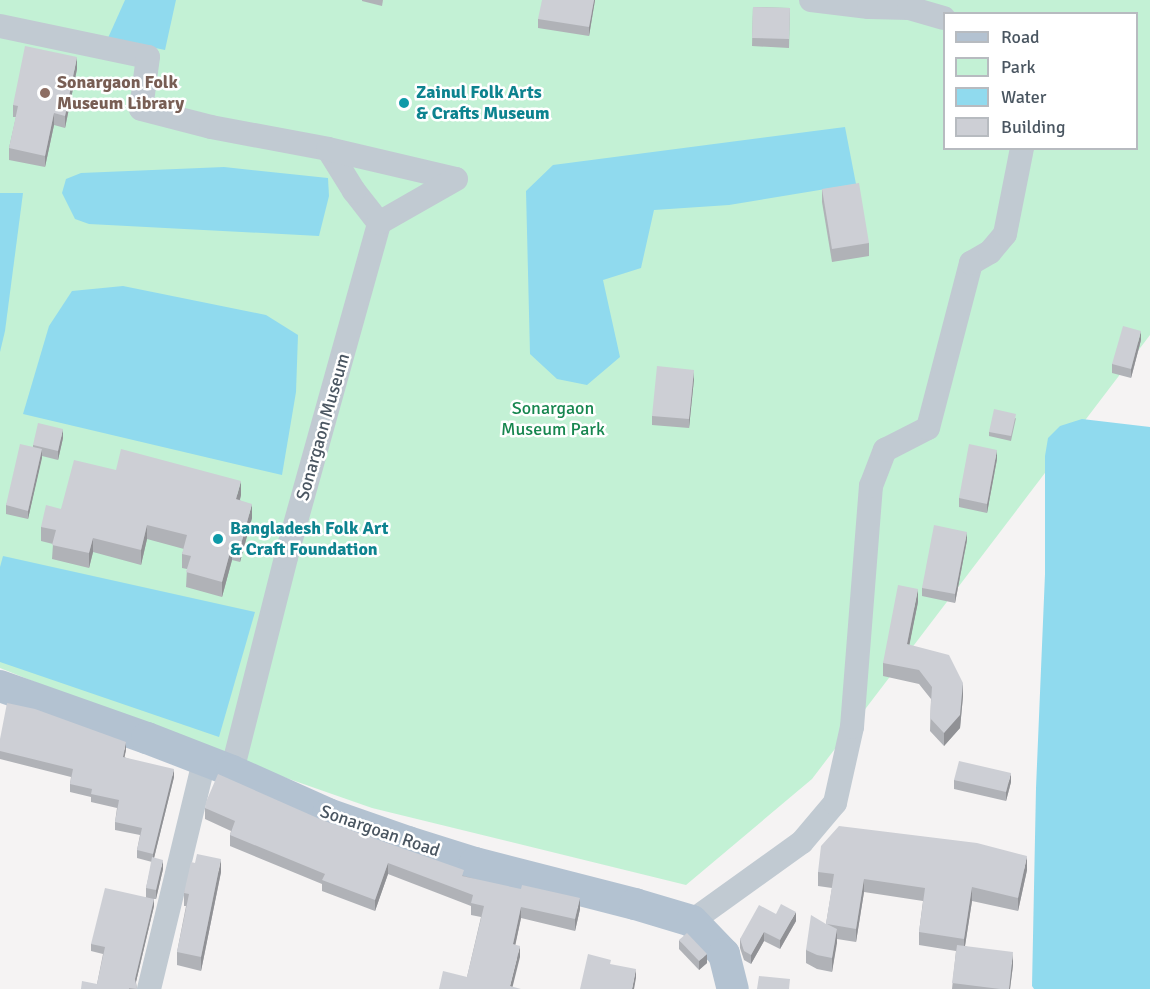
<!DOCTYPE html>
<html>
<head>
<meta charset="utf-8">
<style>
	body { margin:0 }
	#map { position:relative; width:1150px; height:989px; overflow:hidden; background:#f5f3f3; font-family:Signika,sans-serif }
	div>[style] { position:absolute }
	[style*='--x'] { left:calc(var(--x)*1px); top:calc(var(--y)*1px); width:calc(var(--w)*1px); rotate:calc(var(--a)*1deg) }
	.green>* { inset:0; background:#c3f1d5 }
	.water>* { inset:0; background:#90daee }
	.minor>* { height:24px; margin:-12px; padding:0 12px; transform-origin:12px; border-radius:12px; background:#c1cad2 }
	.major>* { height:32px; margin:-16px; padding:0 16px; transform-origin:16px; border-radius:16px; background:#b3c2d1 }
	.wall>* { inset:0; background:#b0b2b7 }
	.shaded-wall>* { inset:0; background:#909195 }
	.building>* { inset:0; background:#cdcfd5 }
	.dots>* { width:16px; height:16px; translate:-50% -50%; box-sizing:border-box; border:3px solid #fff; border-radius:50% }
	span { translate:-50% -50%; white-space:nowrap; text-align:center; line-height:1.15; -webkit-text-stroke:5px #fff; paint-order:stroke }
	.education-label { font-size:18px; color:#785e54; font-weight:700 }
	.left { translate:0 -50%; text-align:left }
	.culture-label { font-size:18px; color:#0d838f; font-weight:700 }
	.park-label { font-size:18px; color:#17864f }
	.street-label { font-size:18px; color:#4a5661 }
	.legend { position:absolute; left:943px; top:12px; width:195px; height:138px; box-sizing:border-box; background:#fff; border:2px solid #b7bbc0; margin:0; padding:8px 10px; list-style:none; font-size:18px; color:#4a5661 }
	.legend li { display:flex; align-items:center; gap:12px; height:30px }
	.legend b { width:30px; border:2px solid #b7bbc0 }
</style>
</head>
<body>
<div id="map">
	<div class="green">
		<div style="clip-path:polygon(evenodd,0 0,1150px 0,1150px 335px,812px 779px,686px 885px,372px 808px,200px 748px,0 668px,0 0,944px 14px,1136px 14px,1136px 148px,944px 148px,944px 14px)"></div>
	</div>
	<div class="water">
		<div style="clip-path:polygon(125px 0,176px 0,165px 50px,108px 38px)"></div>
		<div style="clip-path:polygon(845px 127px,856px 184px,729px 205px,654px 210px,641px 268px,603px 280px,620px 357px,587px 385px,557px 379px,530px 354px,526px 191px,553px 165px)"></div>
		<div style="clip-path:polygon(224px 167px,328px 178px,329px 196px,319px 236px,89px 224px,75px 219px,62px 193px,66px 179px,81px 173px)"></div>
		<div style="clip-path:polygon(0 193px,23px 193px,5px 331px,0 352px)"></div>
		<div style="clip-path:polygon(123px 286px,266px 315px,298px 335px,296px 392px,282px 475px,23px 414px,49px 326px,72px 291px)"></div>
		<div style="clip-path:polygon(1082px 419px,1150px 427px,1150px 989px,1034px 989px,1032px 986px,1036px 788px,1045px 574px,1045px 456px,1048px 438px,1060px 426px)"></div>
		<div style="clip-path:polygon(3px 556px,255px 612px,219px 737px,0 662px,0 567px)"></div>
	</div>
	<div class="minor">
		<div style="--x:811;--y:0;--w:58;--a:6.9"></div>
		<div style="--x:869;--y:7;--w:40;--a:1.4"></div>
		<div style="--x:909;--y:8;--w:36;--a:16"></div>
		<div style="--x:0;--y:26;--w:151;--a:11.8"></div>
		<div style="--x:148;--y:57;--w:52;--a:97.7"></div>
		<div style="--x:141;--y:109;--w:72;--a:14.4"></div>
		<div style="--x:211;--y:127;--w:119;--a:10.6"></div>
		<div style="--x:232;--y:771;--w:221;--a:-75.8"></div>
		<div style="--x:286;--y:557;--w:347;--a:-74.4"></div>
		<div style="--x:379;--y:223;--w:41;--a:-128"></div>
		<div style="--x:354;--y:191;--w:49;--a:-121.8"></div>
		<div style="--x:328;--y:149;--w:131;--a:13.2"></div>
		<div style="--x:456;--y:179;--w:89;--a:150.3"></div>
		<div style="--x:692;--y:921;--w:135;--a:-35.7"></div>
		<div style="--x:802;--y:842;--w:51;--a:-49.8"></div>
		<div style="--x:835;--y:803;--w:78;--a:-77.4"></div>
		<div style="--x:852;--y:727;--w:242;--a:-85.5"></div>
		<div style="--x:871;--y:486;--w:39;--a:-69"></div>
		<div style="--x:885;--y:450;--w:48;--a:-27.1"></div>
		<div style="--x:928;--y:428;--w:171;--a:-75.4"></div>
		<div style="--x:971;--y:263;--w:22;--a:-30"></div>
		<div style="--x:990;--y:252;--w:23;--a:-50"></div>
		<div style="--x:1005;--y:234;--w:88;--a:-78.8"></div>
		<div style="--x:149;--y:989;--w:235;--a:-76.4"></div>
	</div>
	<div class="major">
		<div style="--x:0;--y:686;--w:156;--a:19.5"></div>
		<div style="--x:147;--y:738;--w:91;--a:21.2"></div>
		<div style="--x:232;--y:771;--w:105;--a:24.1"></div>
		<div style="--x:328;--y:814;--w:85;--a:19.3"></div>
		<div style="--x:408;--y:842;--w:70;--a:17.4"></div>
		<div style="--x:475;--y:863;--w:165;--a:14.4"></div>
		<div style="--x:635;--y:904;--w:59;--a:16.6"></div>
		<div style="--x:692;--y:921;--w:46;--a:45.9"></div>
		<div style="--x:724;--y:954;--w:36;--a:76"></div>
	</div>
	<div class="wall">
		<div style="clip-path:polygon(362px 0,383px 0,382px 6px,362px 1px)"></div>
		<div style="clip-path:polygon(595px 0,589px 36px,538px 28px,538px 19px)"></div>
		<div style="clip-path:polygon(753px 7px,790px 8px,789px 48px,752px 46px)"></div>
		<div style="clip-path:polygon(77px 69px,65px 128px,54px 125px,45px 167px,9px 160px,9px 148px,16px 117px,13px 117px,13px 105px)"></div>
		<div style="clip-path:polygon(822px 189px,869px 243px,869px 256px,832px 262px,822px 202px)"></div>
		<div style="clip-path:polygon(1141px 340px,1131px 378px,1112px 373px,1112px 364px)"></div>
		<div style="clip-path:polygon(694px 379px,689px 428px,652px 425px,652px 416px)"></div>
		<div style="clip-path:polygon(1016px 418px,1011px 441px,989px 436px,989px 432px)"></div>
		<div style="clip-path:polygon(63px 438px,58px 460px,42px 456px,28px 519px,6px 514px,6px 505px,33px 447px,33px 445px)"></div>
		<div style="clip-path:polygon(997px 459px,987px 513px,959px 507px,959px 498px)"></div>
		<div style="clip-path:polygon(116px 470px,241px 495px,240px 500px,252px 518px,240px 562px,232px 560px,222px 597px,186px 587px,187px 569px,182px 568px,182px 554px,184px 549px,147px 539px,141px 565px,93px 552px,89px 568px,52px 559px,53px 544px,41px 541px,41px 527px,61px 509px)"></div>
		<div style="clip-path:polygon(967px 540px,955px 603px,922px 596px,922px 588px)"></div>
		<div style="clip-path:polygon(918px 602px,909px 645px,963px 696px,960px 728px,944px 746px,930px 731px,931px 699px,919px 684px,883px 676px,883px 663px)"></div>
		<div style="clip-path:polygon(0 739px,126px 750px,124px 757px,174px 777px,154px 858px,163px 869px,156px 899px,154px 899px,154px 906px,136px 982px,137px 989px,81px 989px,97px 984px,103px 954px,91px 951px,91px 944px,146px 897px,146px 888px,152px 862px,137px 858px,137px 850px,140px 835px,115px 830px,115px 822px,117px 808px,91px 802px,91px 797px,70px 792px,70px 784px,71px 777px,0 759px)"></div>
		<div style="clip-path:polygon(954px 780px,1011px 782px,1006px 801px,954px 789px)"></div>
		<div style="clip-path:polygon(205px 808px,322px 820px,464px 876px,580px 909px,575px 931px,521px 918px,515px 945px,520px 957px,467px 977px,481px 917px,471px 915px,471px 906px,388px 874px,375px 911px,322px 891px,322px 884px,230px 846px,230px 835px,231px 831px,205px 819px)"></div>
		<div style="clip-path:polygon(195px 863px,221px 872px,201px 971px,177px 965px,177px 952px,186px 906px,184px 906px,184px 893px)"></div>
		<div style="clip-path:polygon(1027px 870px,1018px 911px,972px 901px,965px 946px,1013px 965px,1010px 989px,952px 989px,956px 951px,919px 945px,919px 932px,923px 901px,864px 892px,856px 942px,837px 939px,832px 972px,817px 969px,806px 963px,806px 950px,826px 924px,832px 888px,818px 886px,818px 872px)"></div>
		<div style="clip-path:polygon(776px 914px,796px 921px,780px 949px,764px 941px,751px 964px,744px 960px,740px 948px,740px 939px)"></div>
		<div style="clip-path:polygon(679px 940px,707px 963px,699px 970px,679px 949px)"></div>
	</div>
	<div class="shaded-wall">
		<div style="clip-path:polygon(594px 0,595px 0,589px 36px,589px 27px)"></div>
		<div style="clip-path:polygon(77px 57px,77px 69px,65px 128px,65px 116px)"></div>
		<div style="clip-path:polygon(54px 113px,54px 125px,45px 167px,45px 156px)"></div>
		<div style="clip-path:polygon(1141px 331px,1141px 340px,1131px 378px,1131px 369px)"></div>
		<div style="clip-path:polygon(694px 370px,694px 379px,689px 428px,689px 419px)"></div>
		<div style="clip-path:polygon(63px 429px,63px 438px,58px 460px,58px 451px)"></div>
		<div style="clip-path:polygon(42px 449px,42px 458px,28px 519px,28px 511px)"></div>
		<div style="clip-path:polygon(997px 450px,997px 459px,987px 513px,987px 504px)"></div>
		<div style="clip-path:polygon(241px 481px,241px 495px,236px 514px,236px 499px)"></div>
		<div style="clip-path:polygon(252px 504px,252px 518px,240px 562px,240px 548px)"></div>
		<div style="clip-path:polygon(147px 525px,147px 539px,141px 565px,141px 550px)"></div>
		<div style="clip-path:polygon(967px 532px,967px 540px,955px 603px,955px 594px)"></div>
		<div style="clip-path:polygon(93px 538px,93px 552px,89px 568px,89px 553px)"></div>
		<div style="clip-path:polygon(232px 545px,232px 560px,222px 597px,222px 582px)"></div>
		<div style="clip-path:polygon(918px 589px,918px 602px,907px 657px,907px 644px)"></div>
		<div style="clip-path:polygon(963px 683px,963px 696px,960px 728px,944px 746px,944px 733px)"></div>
		<div style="clip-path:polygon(126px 742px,126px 750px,123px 765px,123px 757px)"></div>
		<div style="clip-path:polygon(174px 769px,174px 777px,153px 862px,153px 854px)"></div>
		<div style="clip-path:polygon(1011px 773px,1011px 782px,1006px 801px,1006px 792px)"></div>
		<div style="clip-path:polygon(1027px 856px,1027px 870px,1018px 911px,1018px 898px)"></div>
		<div style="clip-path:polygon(221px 859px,221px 872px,201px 971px,201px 957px)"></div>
		<div style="clip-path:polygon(163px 860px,163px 869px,156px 899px,156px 890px)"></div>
		<div style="clip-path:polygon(388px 863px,388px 874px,375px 911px,375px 900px)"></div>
		<div style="clip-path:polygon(864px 879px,864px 892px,856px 942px,856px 929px)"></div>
		<div style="clip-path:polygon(972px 887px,972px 901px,964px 952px,964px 939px)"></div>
		<div style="clip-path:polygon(580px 898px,580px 909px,575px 931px,575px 919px)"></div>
		<div style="clip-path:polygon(154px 899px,154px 906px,135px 986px,135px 979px)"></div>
		<div style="clip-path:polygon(521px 907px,521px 918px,513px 956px,513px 944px)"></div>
		<div style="clip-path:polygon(796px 912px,796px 921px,780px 949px,780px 940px)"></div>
		<div style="clip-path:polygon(837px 929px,837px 943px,832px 972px,832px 958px)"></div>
		<div style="clip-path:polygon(764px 932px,764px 941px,751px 964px,751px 955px)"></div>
		<div style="clip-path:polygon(520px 946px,520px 957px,512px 989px,510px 986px)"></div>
		<div style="clip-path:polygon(1013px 952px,1013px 965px,1010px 989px,1009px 989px)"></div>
		<div style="clip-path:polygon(707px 954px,707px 963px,699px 970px,699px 961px)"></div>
		<div style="clip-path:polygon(636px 969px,636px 978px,634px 989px,632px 989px)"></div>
	</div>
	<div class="building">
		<div style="clip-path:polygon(542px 0,594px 0,589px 27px,538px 19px)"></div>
		<div style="clip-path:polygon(753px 7px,790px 8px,789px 39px,752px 38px)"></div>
		<div style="clip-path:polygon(25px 46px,77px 57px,65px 116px,54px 113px,45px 156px,9px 148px,18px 106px,13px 105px)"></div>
		<div style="clip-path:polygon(859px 183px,869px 243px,832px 249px,822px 189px)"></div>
		<div style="clip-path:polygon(1123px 326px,1141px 331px,1131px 369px,1112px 364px)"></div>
		<div style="clip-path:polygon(657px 366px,694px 370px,689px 419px,652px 416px)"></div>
		<div style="clip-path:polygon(994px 409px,1016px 414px,1011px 436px,989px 432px)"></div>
		<div style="clip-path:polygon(38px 423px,63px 429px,58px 451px,33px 445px)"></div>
		<div style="clip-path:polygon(20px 444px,42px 449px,28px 511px,6px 505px)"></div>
		<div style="clip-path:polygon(969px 444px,997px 450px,987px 504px,959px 498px)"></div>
		<div style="clip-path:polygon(121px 449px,241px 481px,236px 499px,252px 504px,240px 548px,232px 545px,222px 582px,186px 572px,191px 556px,182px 554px,187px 535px,147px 525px,141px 550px,93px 538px,89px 553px,52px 545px,56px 530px,41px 527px,46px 505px,61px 509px,74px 460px,116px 470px)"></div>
		<div style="clip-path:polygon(934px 525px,967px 532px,955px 594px,922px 588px)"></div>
		<div style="clip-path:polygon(898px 585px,918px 589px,907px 644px,949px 655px,963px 683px,960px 715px,944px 733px,930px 718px,932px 687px,919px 670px,883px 663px)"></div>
		<div style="clip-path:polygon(7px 703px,35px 709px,126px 742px,123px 757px,174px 769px,153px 854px,137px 850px,142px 828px,115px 822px,119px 800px,91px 794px,92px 789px,70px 784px,73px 769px,0 751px,0 739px)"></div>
		<div style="clip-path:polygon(959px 761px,1011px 773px,1006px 792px,954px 780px)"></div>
		<div style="clip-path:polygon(218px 774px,322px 820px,464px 870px,462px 876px,521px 889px,522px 885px,580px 898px,575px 919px,521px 907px,513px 944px,520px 946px,510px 986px,521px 989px,439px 989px,443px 971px,467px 977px,484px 906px,471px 903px,473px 895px,388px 863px,375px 900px,322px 880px,325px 874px,230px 835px,235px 821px,205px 808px,206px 802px)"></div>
		<div style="clip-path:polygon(839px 826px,977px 843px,1027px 856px,1018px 898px,972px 887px,964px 939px,919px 932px,925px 888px,864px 879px,856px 929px,827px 924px,837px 929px,832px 958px,817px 955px,806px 950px,811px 915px,826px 924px,834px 874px,818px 872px,821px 846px)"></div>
		<div style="clip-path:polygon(197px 854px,221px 859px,201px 957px,177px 952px,189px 894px,184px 893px,191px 862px,195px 863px)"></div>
		<div style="clip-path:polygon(152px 857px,163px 860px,156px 890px,146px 888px)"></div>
		<div style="clip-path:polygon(105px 888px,154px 899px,135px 979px,137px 989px,129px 988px,129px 989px,81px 989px,82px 981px,97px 984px,105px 947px,91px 944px)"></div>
		<div style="clip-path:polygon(781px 904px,796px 912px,780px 940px,764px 932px,751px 955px,744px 951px,740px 939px,759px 905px,776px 914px)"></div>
		<div style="clip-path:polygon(687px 933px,707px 954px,699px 961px,679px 940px)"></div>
		<div style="clip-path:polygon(957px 945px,1013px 952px,1009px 989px,1000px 989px,952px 983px)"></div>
		<div style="clip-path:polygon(588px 954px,611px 960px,610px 964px,636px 969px,632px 989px,580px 989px)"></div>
		<div style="clip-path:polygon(759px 976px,790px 979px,789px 989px,757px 989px)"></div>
	</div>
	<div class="dots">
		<div style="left:45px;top:93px;background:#8d6e63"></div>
		<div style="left:404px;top:103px;background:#0f9aa8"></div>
		<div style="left:218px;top:539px;background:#0f9aa8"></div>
	</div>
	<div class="education-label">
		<span class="left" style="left:57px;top:93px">Sonargaon Folk<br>Museum Library</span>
	</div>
	<div class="culture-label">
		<span class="left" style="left:416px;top:103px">Zainul Folk Arts<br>&amp; Crafts Museum</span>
		<span class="left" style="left:230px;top:539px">Bangladesh Folk Art<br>&amp; Craft Foundation</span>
	</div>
	<div class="park-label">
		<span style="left:553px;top:419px">Sonargaon<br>Museum Park</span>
	</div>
	<div class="street-label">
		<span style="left:323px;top:427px;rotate:-74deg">Sonargaon Museum</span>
		<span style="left:380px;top:831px;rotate:19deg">Sonargoan Road</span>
	</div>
	<ul class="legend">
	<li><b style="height:8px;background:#b3c2d1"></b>Road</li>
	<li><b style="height:16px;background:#c3f1d5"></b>Park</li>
	<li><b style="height:16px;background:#90daee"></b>Water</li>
	<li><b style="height:16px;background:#cdcfd5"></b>Building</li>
	</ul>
</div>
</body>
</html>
